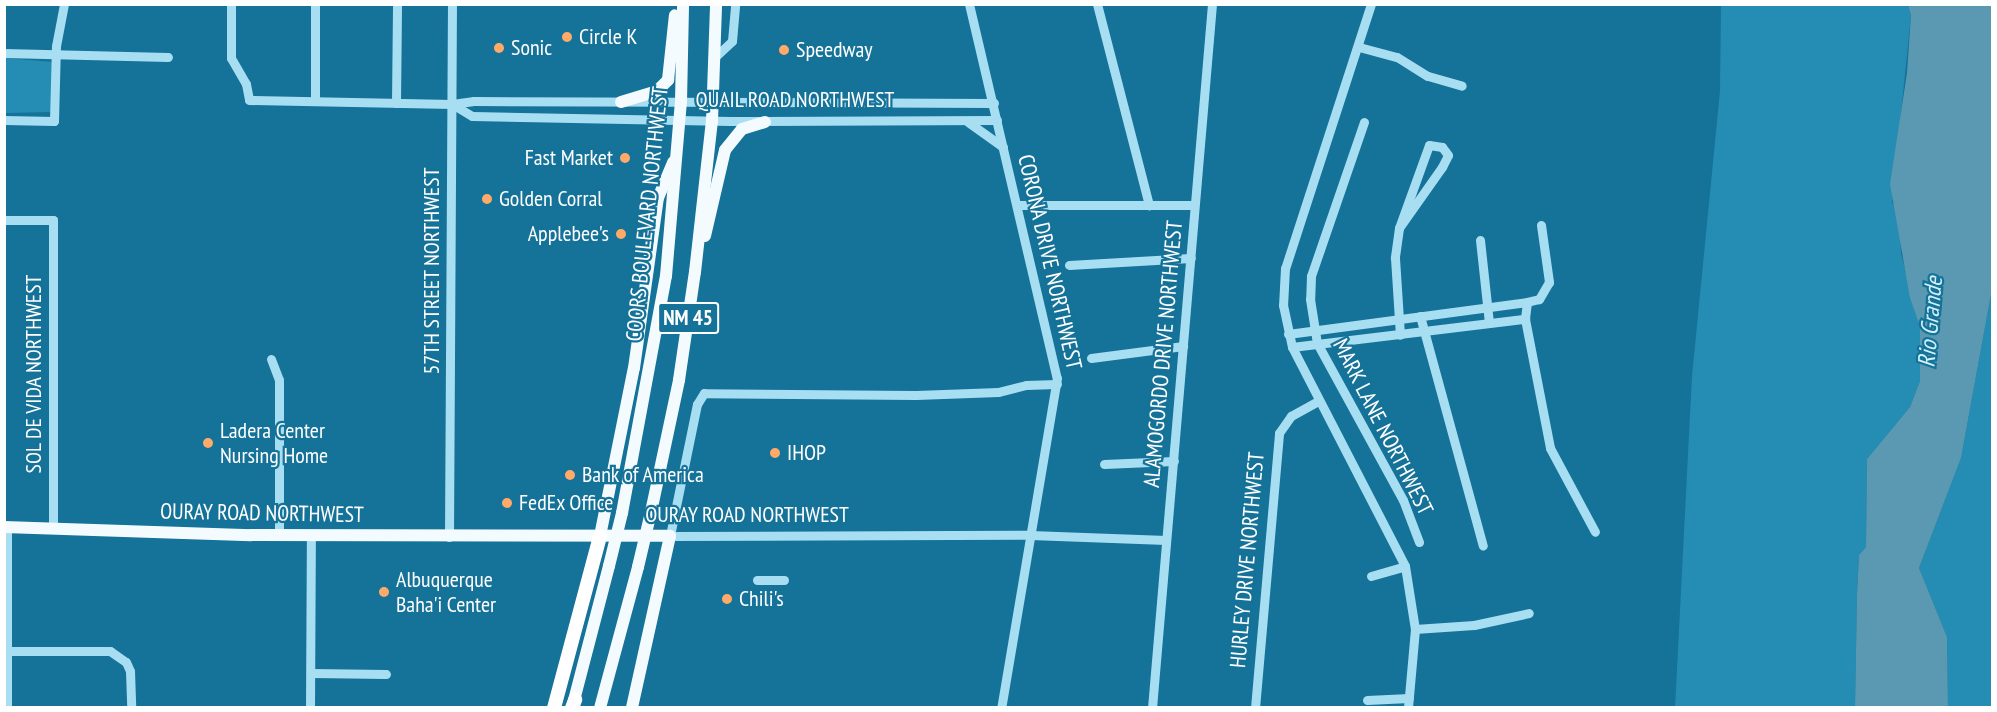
<!DOCTYPE html>
<html>
<head>
<meta charset="utf-8">
<style>
	body { margin:0 }
	#map { position:relative; width:1997px; height:712px; overflow:hidden; background:#157298; font-family:"PT Sans Narrow",sans-serif }
	div>[style] { position:absolute }
	[style*='--x'] { left:calc(var(--x)*1px); top:calc(var(--y)*1px); width:calc(var(--w)*1px); rotate:calc(var(--a)*1deg) }
	.green>* { inset:0; background:#258db4 }
	.water>* { inset:0; background:#5a99b1 }
	.minor>* { height:9px; margin:-4.5px; padding:0 4.5px; transform-origin:4.5px; border-radius:4.5px; background:#a8def2 }
	.major>* { height:12px; margin:-6px; padding:0 6px; transform-origin:6px; border-radius:6px; background:#f3fbff }
	.highway>* { height:14px; margin:-7px; padding:0 7px; transform-origin:7px; border-radius:7px; background:#fff }
	.major-bridge>* { height:12px; margin:-6px; padding:0 6px; transform-origin:6px; border-radius:6px; background:#f3fbff }
	.dots>* { width:16px; height:16px; translate:-50% -50%; box-sizing:border-box; border:3px solid #157298; border-radius:50% }
	span { translate:-50% -50%; white-space:nowrap; text-align:center; line-height:1.15; -webkit-text-stroke:4.5px #157298; paint-order:stroke }
	.shield-label span { padding:2px 4px; background:#157298; border:2px solid; border-radius:4px; -webkit-text-stroke-width:0 }
	.shield-label { font-size:21px; color:#fff; font-weight:700 }
	.poi-label { font-size:22px; color:#fff }
	.left { translate:0 -50%; text-align:left }
	.right { translate:-100% -50%; text-align:right }
	.street-label { font-size:22px; color:#fff }
	.water-label { font-size:24px; color:#d2f1fb; font-style:italic }
	.frame { position:absolute; inset:0; border:6px solid #fff; pointer-events:none }
</style>
</head>
<body>
<div id="map">
	<div class="green">
		<div style="clip-path:polygon(1721px 5px,1908px 5px,1911px 15px,1892px 202px,1899px 216px,1901px 254px,1920px 326px,1920px 381px,1910px 407px,1867px 459px,1866px 547px,1859px 555px,1857px 595px,1855px 707px,1675px 708px,1692px 376px,1720px 91px)"></div>
		<div style="clip-path:polygon(4px 58px,53px 62px,52px 112px,5px 113px)"></div>
		<div style="clip-path:polygon(1992px 289px,1992px 707px,1948px 707px,1947px 637px,1919px 568px,1961px 458px)"></div>
	</div>
	<div class="water">
		<div style="clip-path:polygon(1908px 5px,1992px 5px,1992px 289px,1961px 458px,1919px 568px,1947px 637px,1948px 707px,1855px 707px,1857px 595px,1859px 555px,1866px 547px,1867px 459px,1910px 407px,1920px 381px,1920px 326px,1910px 298px,1890px 184px,1907px 73px,1911px 15px)"></div>
	</div>
	<div class="minor">
		<div style="--x:231;--y:4;--w:54;--a:90"></div>
		<div style="--x:231;--y:58;--w:30;--a:60"></div>
		<div style="--x:246;--y:84;--w:16;--a:79"></div>
		<div style="--x:249;--y:100;--w:203;--a:1.1"></div>
		<div style="--x:452;--y:104;--w:22;--a:-8"></div>
		<div style="--x:474;--y:101;--w:520;--a:0.22"></div>
		<div style="--x:315;--y:4;--w:95;--a:90"></div>
		<div style="--x:969;--y:4;--w:384;--a:76.8"></div>
		<div style="--x:1057;--y:378;--w:335;--a:99.6"></div>
		<div style="--x:1097;--y:4;--w:208;--a:75.5"></div>
		<div style="--x:1371;--y:4;--w:278;--a:108"></div>
		<div style="--x:1285;--y:268;--w:37;--a:93"></div>
		<div style="--x:1283;--y:305;--w:43;--a:77.9"></div>
		<div style="--x:1292;--y:347;--w:246;--a:62.7"></div>
		<div style="--x:1405;--y:566;--w:64;--a:81"></div>
		<div style="--x:1415;--y:629;--w:79;--a:95.1"></div>
		<div style="--x:1359;--y:47;--w:39;--a:15"></div>
		<div style="--x:1397;--y:57;--w:36;--a:32"></div>
		<div style="--x:1428;--y:76;--w:35;--a:16"></div>
		<div style="--x:4;--y:53;--w:164;--a:1.4"></div>
		<div style="--x:715;--y:57;--w:23;--a:-43"></div>
		<div style="--x:732;--y:41;--w:37;--a:-85"></div>
		<div style="--x:396;--y:103;--w:99;--a:-89.4"></div>
		<div style="--x:452;--y:104;--w:23;--a:31"></div>
		<div style="--x:472;--y:116;--w:258;--a:1.1"></div>
		<div style="--x:730;--y:121;--w:267;--a:-0.2"></div>
		<div style="--x:4;--y:120;--w:50;--a:1.1"></div>
		<div style="--x:54;--y:121;--w:75;--a:-88.5"></div>
		<div style="--x:56;--y:46;--w:43;--a:-79.2"></div>
		<div style="--x:968;--y:122;--w:43;--a:35.5"></div>
		<div style="--x:1364;--y:122;--w:163;--a:109"></div>
		<div style="--x:1311;--y:276;--w:23;--a:92"></div>
		<div style="--x:1310;--y:299;--w:45;--a:81"></div>
		<div style="--x:1317;--y:343;--w:179;--a:61.3"></div>
		<div style="--x:1403;--y:500;--w:45;--a:69.1"></div>
		<div style="--x:1018;--y:205;--w:176;--a:0"></div>
		<div style="--x:4;--y:220;--w:49;--a:0"></div>
		<div style="--x:53;--y:220;--w:309;--a:90"></div>
		<div style="--x:1541;--y:225;--w:58;--a:82"></div>
		<div style="--x:1549;--y:282;--w:20;--a:120"></div>
		<div style="--x:1539;--y:299;--w:12;--a:166"></div>
		<div style="--x:1527;--y:302;--w:17;--a:97"></div>
		<div style="--x:1525;--y:319;--w:131;--a:79"></div>
		<div style="--x:1550;--y:448;--w:95;--a:61.8"></div>
		<div style="--x:1399;--y:228;--w:75;--a:-54.8"></div>
		<div style="--x:1442;--y:167;--w:13;--a:-63"></div>
		<div style="--x:1448;--y:155;--w:10;--a:-127"></div>
		<div style="--x:1442;--y:147;--w:13;--a:-171"></div>
		<div style="--x:1429;--y:145;--w:88;--a:109.9"></div>
		<div style="--x:1399;--y:228;--w:30;--a:98"></div>
		<div style="--x:1395;--y:258;--w:77;--a:86.3"></div>
		<div style="--x:1480;--y:240;--w:83;--a:83.8"></div>
		<div style="--x:1069;--y:265;--w:122;--a:-3.3"></div>
		<div style="--x:1420;--y:316;--w:238;--a:74.7"></div>
		<div style="--x:1288;--y:334;--w:241;--a:-7.6"></div>
		<div style="--x:1292;--y:347;--w:235;--a:-6.9"></div>
		<div style="--x:1091;--y:358;--w:93;--a:-7.4"></div>
		<div style="--x:271;--y:359;--w:22;--a:69"></div>
		<div style="--x:279;--y:380;--w:155;--a:90"></div>
		<div style="--x:1057;--y:384;--w:31;--a:178"></div>
		<div style="--x:1026;--y:385;--w:29;--a:166"></div>
		<div style="--x:998;--y:392;--w:82;--a:177.9"></div>
		<div style="--x:916;--y:395;--w:212;--a:-179.5"></div>
		<div style="--x:704;--y:393;--w:13;--a:122"></div>
		<div style="--x:697;--y:404;--w:135;--a:101.6"></div>
		<div style="--x:670;--y:536;--w:360;--a:-0.2"></div>
		<div style="--x:1030;--y:535;--w:136;--a:2.1"></div>
		<div style="--x:1104;--y:464;--w:70;--a:-2.5"></div>
		<div style="--x:7;--y:527;--w:181;--a:90"></div>
		<div style="--x:449;--y:537;--w:533;--a:-89.68"></div>
		<div style="--x:1371;--y:576;--w:35;--a:-16"></div>
		<div style="--x:757;--y:580;--w:27;--a:0"></div>
		<div style="--x:1415;--y:629;--w:59;--a:-3.9"></div>
		<div style="--x:1474;--y:625;--w:56;--a:-12.3"></div>
		<div style="--x:7;--y:651;--w:103;--a:0"></div>
		<div style="--x:110;--y:651;--w:19;--a:35"></div>
		<div style="--x:126;--y:662;--w:10;--a:66"></div>
		<div style="--x:130;--y:671;--w:37;--a:88"></div>
		<div style="--x:311;--y:673;--w:75;--a:0.8"></div>
		<div style="--x:1367;--y:700;--w:42;--a:-2.7"></div>
		<div style="--x:310;--y:708;--w:173;--a:-89.7"></div>
		<div style="--x:1152;--y:708;--w:707;--a:-85.13"></div>
		<div style="--x:1255;--y:708;--w:276;--a:-85"></div>
		<div style="--x:1279;--y:433;--w:21;--a:-55"></div>
		<div style="--x:1291;--y:416;--w:31;--a:-29"></div>
	</div>
	<div class="major">
		<div style="--x:621;--y:102;--w:38;--a:-17"></div>
		<div style="--x:657;--y:91;--w:16;--a:-45"></div>
		<div style="--x:668;--y:80;--w:65;--a:-83.9"></div>
		<div style="--x:705;--y:236;--w:88;--a:-76.9"></div>
		<div style="--x:725;--y:150;--w:27;--a:-51"></div>
		<div style="--x:742;--y:129;--w:24;--a:-17"></div>
		<div style="--x:651;--y:512;--w:135;--a:-78"></div>
		<div style="--x:679;--y:380;--w:109;--a:-81.6"></div>
		<div style="--x:695;--y:272;--w:152;--a:-83.6"></div>
		<div style="--x:712;--y:121;--w:117;--a:-88"></div>
		<div style="--x:622;--y:513;--w:241;--a:-79.5"></div>
		<div style="--x:666;--y:276;--w:175;--a:-85.1"></div>
		<div style="--x:681;--y:102;--w:98;--a:-88.8"></div>
		<div style="--x:4;--y:527;--w:247;--a:1.9"></div>
		<div style="--x:251;--y:535;--w:419;--a:0.1"></div>
		<div style="--x:670;--y:536;--w:176;--a:102.5"></div>
		<div style="--x:600;--y:536;--w:171;--a:-78.6"></div>
		<div style="--x:634;--y:368;--w:172;--a:-82"></div>
		<div style="--x:658;--y:198;--w:39;--a:-67"></div>
		<div style="--x:572;--y:708;--w:147;--a:-75.4"></div>
		<div style="--x:600;--y:708;--w:146;--a:-74.9"></div>
	</div>
	<div class="highway">
		<div style="--x:554;--y:708;--w:178;--a:-75"></div>
		<div style="--x:572;--y:708;--w:9;--a:-69"></div>
	</div>
	<div class="major-bridge">
		<div style="--x:609;--y:566;--w:55;--a:-76.2"></div>
		<div style="--x:638;--y:567;--w:57;--a:-76.7"></div>
	</div>
	<div class="dots">
		<div style="left:567px;top:37px;background:#ffaa69"></div>
		<div style="left:499px;top:48px;background:#ffaa69"></div>
		<div style="left:784px;top:50px;background:#ffaa69"></div>
		<div style="left:625px;top:158px;background:#ffaa69"></div>
		<div style="left:487px;top:199px;background:#ffaa69"></div>
		<div style="left:621px;top:234px;background:#ffaa69"></div>
		<div style="left:208px;top:443px;background:#ffaa69"></div>
		<div style="left:775px;top:453px;background:#ffaa69"></div>
		<div style="left:570px;top:475px;background:#ffaa69"></div>
		<div style="left:507px;top:503px;background:#ffaa69"></div>
		<div style="left:384px;top:592px;background:#ffaa69"></div>
		<div style="left:727px;top:599px;background:#ffaa69"></div>
	</div>
	<div class="shield-label">
		<span style="left:688px;top:318px">NM 45</span>
	</div>
	<div class="poi-label">
		<span class="left" style="left:579px;top:37px">Circle K</span>
		<span class="left" style="left:511px;top:48px">Sonic</span>
		<span class="left" style="left:796px;top:50px">Speedway</span>
		<span class="right" style="left:613px;top:158px">Fast Market</span>
		<span class="left" style="left:499px;top:199px">Golden Corral</span>
		<span class="right" style="left:609px;top:234px">Applebee's</span>
		<span class="left" style="left:220px;top:443px">Ladera Center<br>Nursing Home</span>
		<span class="left" style="left:787px;top:453px">IHOP</span>
		<span class="left" style="left:582px;top:475px">Bank of America</span>
		<span class="left" style="left:519px;top:503px">FedEx Office</span>
		<span class="left" style="left:396px;top:592px">Albuquerque<br>Baha'i Center</span>
		<span class="left" style="left:739px;top:599px">Chili's</span>
	</div>
	<div class="street-label">
		<span style="left:795px;top:100px">QUAIL ROAD NORTHWEST</span>
		<span style="left:647px;top:214px;rotate:-84deg">COORS BOULEVARD NORTHWEST</span>
		<span style="left:1050px;top:262px;rotate:77deg">CORONA DRIVE NORTHWEST</span>
		<span style="left:432px;top:271px;rotate:-90deg">57TH STREET NORTHWEST</span>
		<span style="left:1163px;top:354px;rotate:-85deg">ALAMOGORDO DRIVE NORTHWEST</span>
		<span style="left:34px;top:374px;rotate:-90deg">SOL DE VIDA NORTHWEST</span>
		<span style="left:1383px;top:427px;rotate:63deg">MARK LANE NORTHWEST</span>
		<span style="left:262px;top:513px;rotate:1deg">OURAY ROAD NORTHWEST</span>
		<span style="left:747px;top:515px">OURAY ROAD NORTHWEST</span>
		<span style="left:1247px;top:560px;rotate:-85deg">HURLEY DRIVE NORTHWEST</span>
	</div>
	<div class="water-label">
		<span style="left:1930px;top:322px;rotate:-85deg">Rio Grande</span>
	</div>
	<div class="frame"></div>
</div>
</body>
</html>
